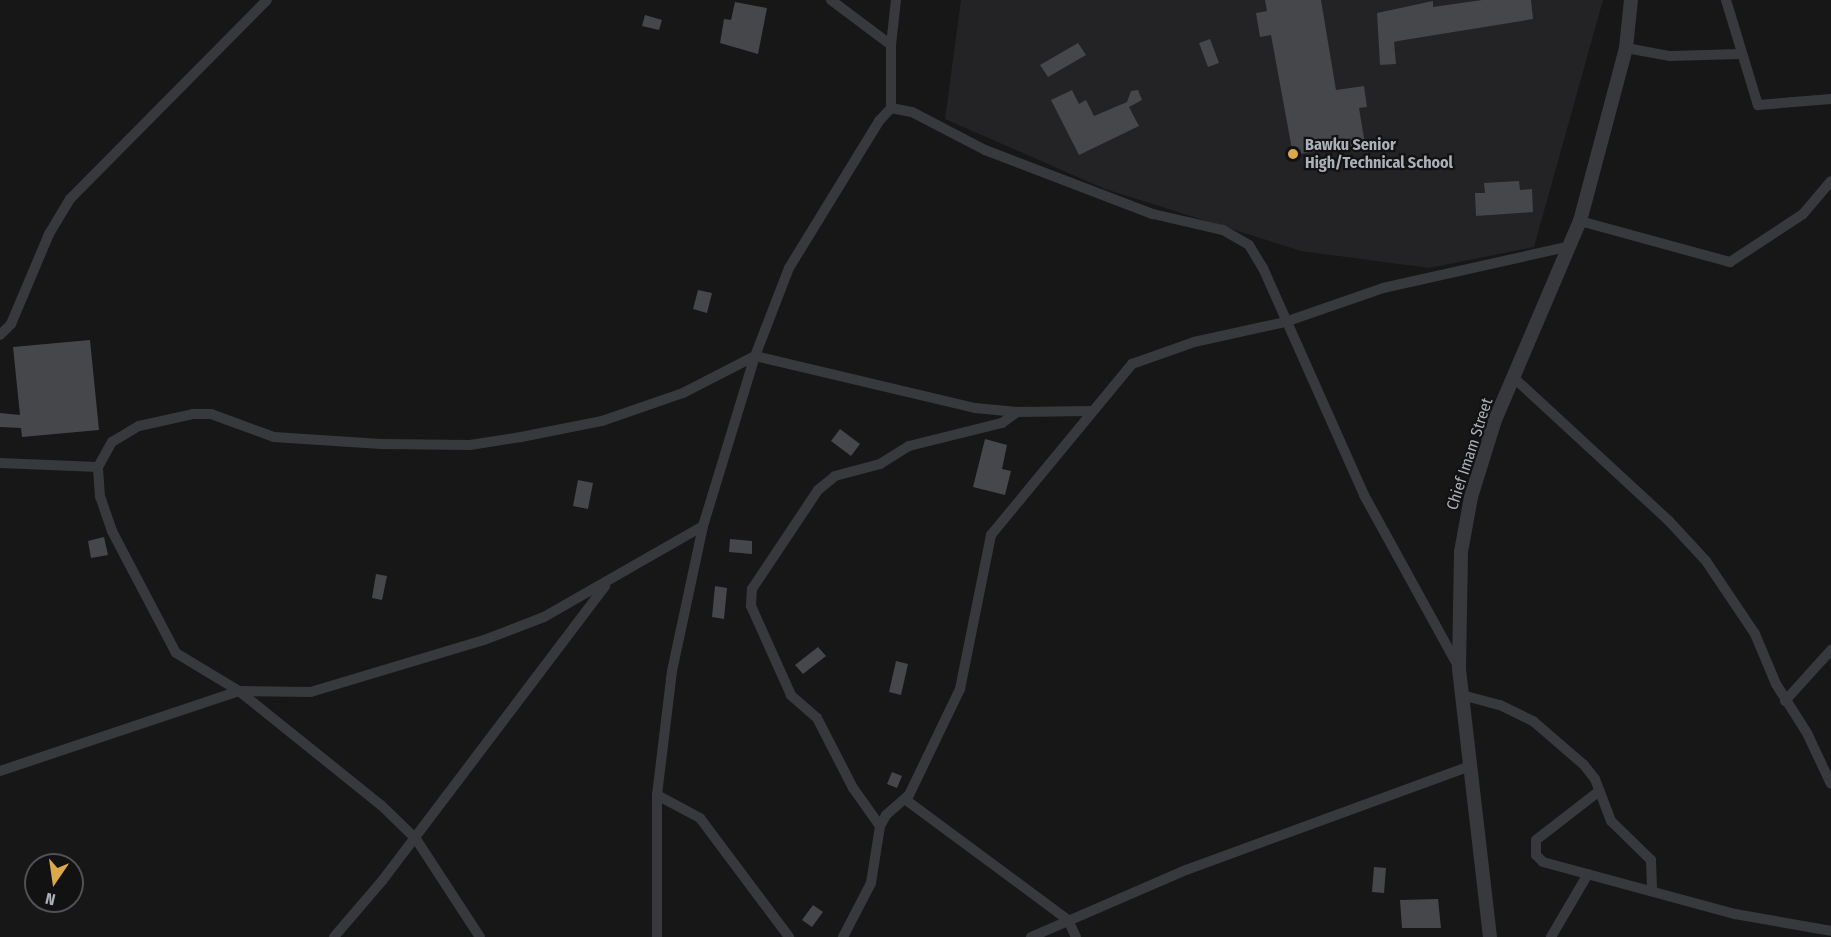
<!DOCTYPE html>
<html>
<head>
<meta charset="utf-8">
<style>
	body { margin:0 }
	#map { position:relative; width:1831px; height:937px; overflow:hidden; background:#171718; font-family:"Fira Sans Condensed",sans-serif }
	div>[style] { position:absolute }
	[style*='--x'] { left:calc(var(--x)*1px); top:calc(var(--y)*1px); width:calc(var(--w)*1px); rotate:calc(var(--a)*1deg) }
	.built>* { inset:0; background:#232325 }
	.building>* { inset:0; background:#46474b }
	.minor>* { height:10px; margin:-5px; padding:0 5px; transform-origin:5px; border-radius:5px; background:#38393d }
	.tertiary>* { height:14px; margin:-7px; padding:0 7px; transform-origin:7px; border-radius:7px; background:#38393d }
	.dots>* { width:16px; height:16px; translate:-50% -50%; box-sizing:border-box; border:3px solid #121213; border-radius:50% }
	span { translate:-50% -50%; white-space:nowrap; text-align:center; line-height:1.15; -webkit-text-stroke:4.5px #121213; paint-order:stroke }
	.poi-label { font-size:16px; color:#abafb7; font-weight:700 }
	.left { translate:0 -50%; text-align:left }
	.street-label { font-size:16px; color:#abafb7 }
	.north { position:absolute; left:24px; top:853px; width:60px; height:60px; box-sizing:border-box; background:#121213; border:2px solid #4f5155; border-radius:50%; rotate:193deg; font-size:16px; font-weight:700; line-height:24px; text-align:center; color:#abafb7 }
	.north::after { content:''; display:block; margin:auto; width:21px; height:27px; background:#dca84c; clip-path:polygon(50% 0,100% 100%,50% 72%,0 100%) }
</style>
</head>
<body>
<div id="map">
	<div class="built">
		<div style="clip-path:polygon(961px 0,1603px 0,1534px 247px,1429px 268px,1301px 251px,1105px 189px,945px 119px)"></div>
	</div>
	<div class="building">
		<div style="clip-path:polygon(1265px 0,1321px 0,1336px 90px,1364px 86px,1367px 107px,1359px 108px,1365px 144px,1293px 155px,1271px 35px,1260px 37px,1256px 13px,1267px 11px)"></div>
		<div style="clip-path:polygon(1482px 0,1531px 0,1533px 19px,1398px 41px,1394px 42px,1396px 64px,1380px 65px,1377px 13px,1433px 1px,1433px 7px)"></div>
		<div style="clip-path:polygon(735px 2px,767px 8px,758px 54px,720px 43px,724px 19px,731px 20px)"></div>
		<div style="clip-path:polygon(645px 15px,662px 20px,659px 30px,642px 26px)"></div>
		<div style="clip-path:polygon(1210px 39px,1219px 63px,1208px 67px,1199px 43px)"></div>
		<div style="clip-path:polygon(1078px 43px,1086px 55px,1048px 77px,1040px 65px)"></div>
		<div style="clip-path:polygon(1072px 90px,1079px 104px,1086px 100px,1094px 116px,1127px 102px,1131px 91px,1138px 90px,1142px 100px,1129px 107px,1139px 126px,1079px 155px,1051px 100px)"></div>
		<div style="clip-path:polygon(1519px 181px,1520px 190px,1532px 189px,1533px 212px,1476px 216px,1475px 193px,1485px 193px,1484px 183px)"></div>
		<div style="clip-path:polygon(698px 290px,712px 293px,707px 313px,693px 309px)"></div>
		<div style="clip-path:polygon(90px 340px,99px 430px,22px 437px,21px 428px,0 427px,0 413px,20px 415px,13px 347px)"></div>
		<div style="clip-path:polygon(840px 429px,860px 444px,851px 456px,831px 441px)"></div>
		<div style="clip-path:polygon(985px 439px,1007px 445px,1002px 469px,1011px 471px,1005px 495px,973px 487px)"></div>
		<div style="clip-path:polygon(578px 480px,593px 483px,588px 509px,573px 506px)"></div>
		<div style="clip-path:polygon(104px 537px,108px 555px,91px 558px,88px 541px)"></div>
		<div style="clip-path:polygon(730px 539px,752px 541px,752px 554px,729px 552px)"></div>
		<div style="clip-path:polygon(376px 574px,387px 576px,382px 600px,372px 598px)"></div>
		<div style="clip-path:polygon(715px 586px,727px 588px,724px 619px,712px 617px)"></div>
		<div style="clip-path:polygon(818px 647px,826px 656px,803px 674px,795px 665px)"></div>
		<div style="clip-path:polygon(896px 661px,908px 664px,901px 695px,889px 692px)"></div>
		<div style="clip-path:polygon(892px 772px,902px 776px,897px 788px,887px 784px)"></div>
		<div style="clip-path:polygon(1374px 867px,1386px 868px,1384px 893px,1372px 892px)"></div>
		<div style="clip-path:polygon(1438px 899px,1441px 928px,1402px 928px,1400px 900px)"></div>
		<div style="clip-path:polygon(813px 905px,823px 912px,812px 927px,802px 920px)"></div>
	</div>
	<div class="minor">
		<div style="--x:831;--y:0;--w:75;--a:36.9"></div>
		<div style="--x:1726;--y:0;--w:110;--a:73.1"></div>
		<div style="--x:1758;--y:105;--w:73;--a:-4.7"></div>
		<div style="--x:1626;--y:48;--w:45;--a:10.3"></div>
		<div style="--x:1670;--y:56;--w:69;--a:-1.7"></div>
		<div style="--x:891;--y:108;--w:21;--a:11"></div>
		<div style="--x:912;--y:112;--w:82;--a:27.5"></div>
		<div style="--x:985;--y:150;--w:180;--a:20.9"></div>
		<div style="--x:1153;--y:214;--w:72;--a:12.9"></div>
		<div style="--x:1223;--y:230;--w:30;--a:30"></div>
		<div style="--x:1249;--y:245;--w:27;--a:59"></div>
		<div style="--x:1263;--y:268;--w:248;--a:66"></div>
		<div style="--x:1364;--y:495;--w:197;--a:61.2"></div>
		<div style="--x:1580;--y:221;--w:156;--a:15.3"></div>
		<div style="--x:1730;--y:262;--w:87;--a:-33.3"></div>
		<div style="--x:1803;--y:214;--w:43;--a:-49.7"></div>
		<div style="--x:0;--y:335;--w:16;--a:-45"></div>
		<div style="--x:11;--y:324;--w:98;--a:-67.1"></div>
		<div style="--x:49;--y:234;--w:41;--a:-59"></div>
		<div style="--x:70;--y:199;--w:280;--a:-45.3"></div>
		<div style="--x:1513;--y:377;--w:212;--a:42.7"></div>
		<div style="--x:1669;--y:521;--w:54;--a:47.2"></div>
		<div style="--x:1706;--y:561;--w:88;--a:56.1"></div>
		<div style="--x:1755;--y:634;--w:54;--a:67.2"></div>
		<div style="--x:1776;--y:684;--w:58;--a:57.7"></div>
		<div style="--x:1807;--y:733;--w:56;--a:64.8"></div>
		<div style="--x:0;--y:463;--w:98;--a:2.3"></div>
		<div style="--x:703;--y:526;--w:183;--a:150.2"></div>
		<div style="--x:544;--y:617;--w:64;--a:159"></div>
		<div style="--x:484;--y:640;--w:181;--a:163.3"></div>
		<div style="--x:311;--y:692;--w:72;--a:-179.2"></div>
		<div style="--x:239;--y:691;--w:74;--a:-148.9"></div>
		<div style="--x:176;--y:653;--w:138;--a:-117.7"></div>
		<div style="--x:112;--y:531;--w:36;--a:-109"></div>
		<div style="--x:100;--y:497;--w:30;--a:-94"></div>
		<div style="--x:98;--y:467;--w:29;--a:-61"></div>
		<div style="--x:112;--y:442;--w:31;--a:-31"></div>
		<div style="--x:139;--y:426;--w:55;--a:-12.5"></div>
		<div style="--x:193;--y:414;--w:18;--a:0"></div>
		<div style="--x:211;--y:414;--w:67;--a:20.1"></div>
		<div style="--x:274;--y:437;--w:107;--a:3.7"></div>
		<div style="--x:381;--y:444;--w:89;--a:0.6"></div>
		<div style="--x:470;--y:445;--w:52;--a:-8.9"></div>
		<div style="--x:521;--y:437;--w:83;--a:-11.2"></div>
		<div style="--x:602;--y:421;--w:86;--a:-19.1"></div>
		<div style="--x:683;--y:393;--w:81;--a:-27.2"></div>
		<div style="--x:755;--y:356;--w:226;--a:13.3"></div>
		<div style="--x:975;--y:408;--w:42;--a:5.4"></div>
		<div style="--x:1017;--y:412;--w:75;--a:-0.8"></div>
		<div style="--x:1462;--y:695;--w:39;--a:15"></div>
		<div style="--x:1500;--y:705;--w:37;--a:26"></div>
		<div style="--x:1533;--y:721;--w:67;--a:40.8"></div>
		<div style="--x:1584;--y:765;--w:18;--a:52"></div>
		<div style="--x:1595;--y:779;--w:45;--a:69.1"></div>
		<div style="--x:1611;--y:821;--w:56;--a:44.3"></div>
		<div style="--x:1651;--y:860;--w:29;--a:88"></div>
		<div style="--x:1785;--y:701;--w:69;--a:-48"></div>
		<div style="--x:0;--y:771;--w:252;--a:-18.5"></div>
		<div style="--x:239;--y:691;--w:182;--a:38.8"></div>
		<div style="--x:381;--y:805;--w:49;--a:44.2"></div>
		<div style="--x:416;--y:839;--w:117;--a:56.9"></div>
		<div style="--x:1598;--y:792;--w:78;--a:142.3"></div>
		<div style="--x:1536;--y:840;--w:15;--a:90"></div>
		<div style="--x:1536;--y:855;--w:10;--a:45"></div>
		<div style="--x:1543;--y:862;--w:199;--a:15.2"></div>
		<div style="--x:1735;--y:914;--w:97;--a:10"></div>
		<div style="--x:657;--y:795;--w:49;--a:28.1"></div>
		<div style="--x:700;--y:818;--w:149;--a:53.2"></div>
		<div style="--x:906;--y:800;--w:202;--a:36.5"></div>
		<div style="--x:1068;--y:920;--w:19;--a:65"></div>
		<div style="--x:880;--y:826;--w:47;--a:-125.4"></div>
		<div style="--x:853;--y:788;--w:79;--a:-117.2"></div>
		<div style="--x:817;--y:718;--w:35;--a:-139"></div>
		<div style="--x:791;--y:695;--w:98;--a:-114.2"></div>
		<div style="--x:751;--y:606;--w:17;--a:-87"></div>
		<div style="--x:752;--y:589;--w:119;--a:-56.3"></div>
		<div style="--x:818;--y:490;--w:22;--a:-39"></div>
		<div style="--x:835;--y:476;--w:47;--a:-14.9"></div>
		<div style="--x:880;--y:464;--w:34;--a:-32"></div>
		<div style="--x:909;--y:446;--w:96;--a:-13.9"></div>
		<div style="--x:1002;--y:423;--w:19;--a:-36"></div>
		<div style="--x:334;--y:937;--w:74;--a:-49.4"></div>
		<div style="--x:382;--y:881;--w:370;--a:-52.9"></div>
		<div style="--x:657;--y:937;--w:142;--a:-90"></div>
		<div style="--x:657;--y:795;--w:125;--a:-83.1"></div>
		<div style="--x:672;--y:671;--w:148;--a:-77.9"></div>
		<div style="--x:703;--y:526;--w:178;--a:-73"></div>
		<div style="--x:755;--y:356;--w:94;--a:-68.9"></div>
		<div style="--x:789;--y:268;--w:172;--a:-58.5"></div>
		<div style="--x:879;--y:121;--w:18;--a:-47"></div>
		<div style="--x:891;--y:108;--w:63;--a:-90"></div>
		<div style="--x:891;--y:45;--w:45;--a:-83.7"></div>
		<div style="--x:843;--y:937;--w:61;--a:-62.6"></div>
		<div style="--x:871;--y:883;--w:58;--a:-81"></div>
		<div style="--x:880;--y:826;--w:13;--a:-61"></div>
		<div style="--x:886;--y:815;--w:30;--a:-41"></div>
		<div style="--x:909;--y:795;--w:118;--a:-64.3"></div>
		<div style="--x:960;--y:689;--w:157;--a:-78.6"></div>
		<div style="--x:991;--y:535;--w:222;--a:-50.5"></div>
		<div style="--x:1132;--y:364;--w:66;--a:-19.5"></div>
		<div style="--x:1194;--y:342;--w:93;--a:-12.4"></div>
		<div style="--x:1285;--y:322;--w:104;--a:-19.1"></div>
		<div style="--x:1383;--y:288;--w:193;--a:-12.6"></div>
		<div style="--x:1031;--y:937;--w:169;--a:-23.4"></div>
		<div style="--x:1186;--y:870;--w:302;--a:-20.1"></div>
		<div style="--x:1551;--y:937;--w:73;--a:-59.6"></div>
	</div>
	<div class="tertiary">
		<div style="--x:1490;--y:937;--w:271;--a:-96.6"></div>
		<div style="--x:1459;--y:668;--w:116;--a:-89"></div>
		<div style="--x:1461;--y:552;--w:56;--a:-79.7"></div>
		<div style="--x:1471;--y:497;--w:81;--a:-72.7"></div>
		<div style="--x:1495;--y:420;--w:216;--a:-66.9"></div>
		<div style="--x:1580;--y:221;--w:179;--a:-75.1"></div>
		<div style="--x:1626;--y:48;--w:48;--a:-84.1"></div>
	</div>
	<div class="dots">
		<div style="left:1293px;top:154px;background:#dca84c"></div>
	</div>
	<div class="poi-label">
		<span class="left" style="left:1305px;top:154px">Bawku Senior<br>High/Technical School</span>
	</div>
	<div class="street-label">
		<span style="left:1470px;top:454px;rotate:-72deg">Chief Imam Street</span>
	</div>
	<div class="north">N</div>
</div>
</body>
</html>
